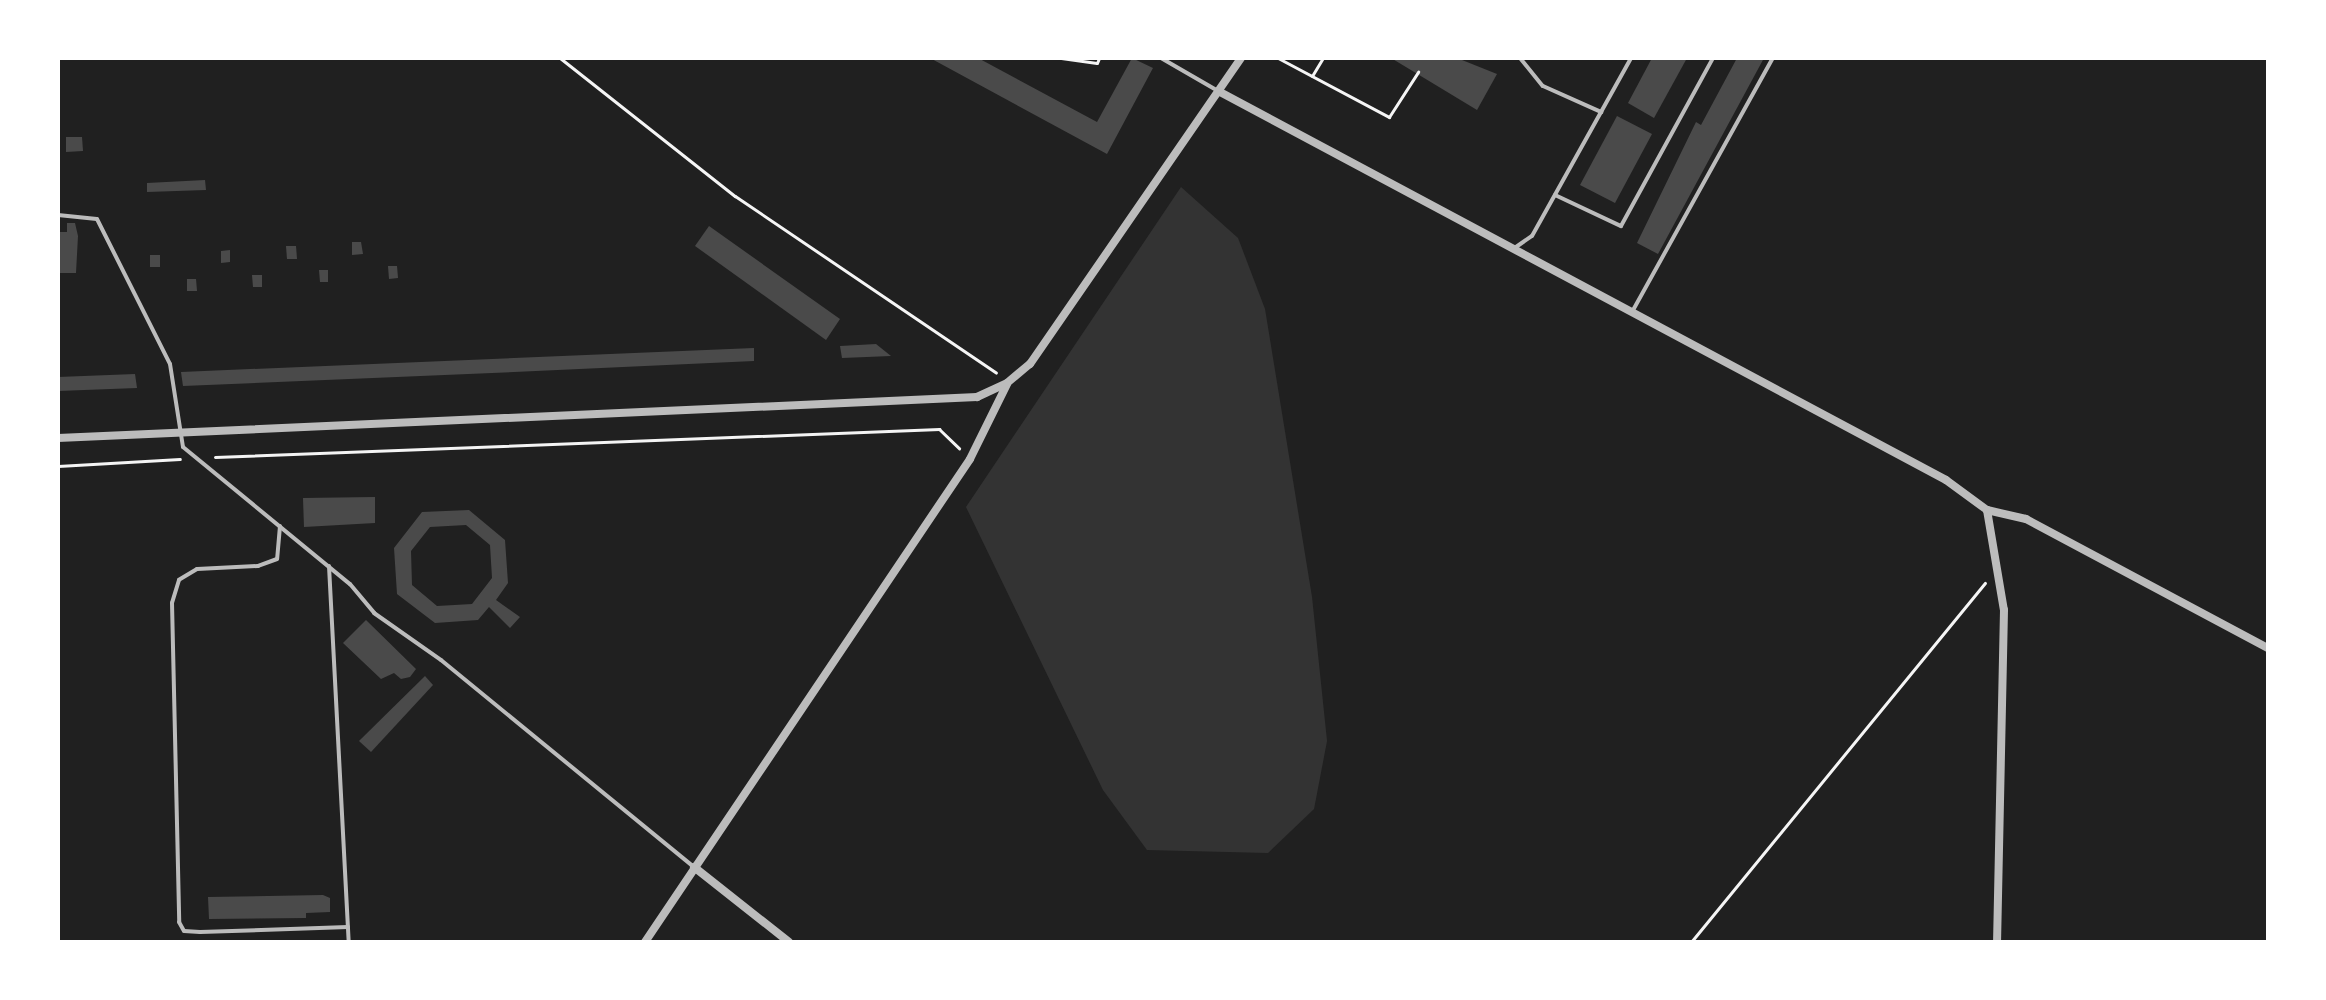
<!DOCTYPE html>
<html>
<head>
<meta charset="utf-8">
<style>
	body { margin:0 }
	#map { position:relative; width:2326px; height:1000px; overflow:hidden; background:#111; font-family:"Golos Text",sans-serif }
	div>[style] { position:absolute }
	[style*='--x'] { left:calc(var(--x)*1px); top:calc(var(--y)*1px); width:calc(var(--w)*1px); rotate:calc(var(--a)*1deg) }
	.green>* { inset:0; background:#202020 }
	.water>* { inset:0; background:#333 }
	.building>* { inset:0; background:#4a4a4a }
	.path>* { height:3px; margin:-1.5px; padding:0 1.5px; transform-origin:1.5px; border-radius:1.5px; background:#f5f5f5 }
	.service>* { height:4px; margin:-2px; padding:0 2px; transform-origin:2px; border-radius:2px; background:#bcbcbc }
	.minor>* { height:8px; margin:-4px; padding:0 4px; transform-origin:4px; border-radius:4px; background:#bcbcbc }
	span { translate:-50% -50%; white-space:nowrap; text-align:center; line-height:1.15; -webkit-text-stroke:6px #fff; paint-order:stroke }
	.frame { position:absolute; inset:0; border:60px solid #fff; pointer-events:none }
</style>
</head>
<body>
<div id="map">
	<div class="green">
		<div style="clip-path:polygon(58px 58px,2268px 58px,2268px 942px,58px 942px)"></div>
	</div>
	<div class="water">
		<div style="clip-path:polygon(1181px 187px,1238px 238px,1265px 309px,1312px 597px,1327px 741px,1314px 809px,1268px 853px,1147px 850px,1103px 790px,966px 507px)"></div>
	</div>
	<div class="building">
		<div style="clip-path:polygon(930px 58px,978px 58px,1097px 122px,1132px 58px,1153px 68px,1107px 154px)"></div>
		<div style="clip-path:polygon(1391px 58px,1457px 58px,1497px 74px,1477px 110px)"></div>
		<div style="clip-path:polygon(1652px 58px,1687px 58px,1654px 118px,1628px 103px)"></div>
		<div style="clip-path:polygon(1737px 58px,1764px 58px,1658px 254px,1637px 243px,1696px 122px,1701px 125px)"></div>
		<div style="clip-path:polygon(1617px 116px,1652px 134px,1615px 203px,1580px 185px)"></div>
		<div style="clip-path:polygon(66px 137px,82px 137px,83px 151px,66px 152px)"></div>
		<div style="clip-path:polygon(205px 180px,206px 190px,147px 192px,147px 183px)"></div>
		<div style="clip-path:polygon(67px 223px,75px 223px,78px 236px,76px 273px,58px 273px,58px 232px,67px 232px)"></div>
		<div style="clip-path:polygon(709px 226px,840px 319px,826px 340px,695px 246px)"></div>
		<div style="clip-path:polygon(352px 242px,361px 242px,363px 254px,352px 255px)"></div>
		<div style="clip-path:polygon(286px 246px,296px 246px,297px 259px,287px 259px)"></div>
		<div style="clip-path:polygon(230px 250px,230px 262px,221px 263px,221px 251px)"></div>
		<div style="clip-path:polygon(150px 255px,160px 255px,160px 267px,150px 267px)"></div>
		<div style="clip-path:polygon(388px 266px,397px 266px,398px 278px,389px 279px)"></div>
		<div style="clip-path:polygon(319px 270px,328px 270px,328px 282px,320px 282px)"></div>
		<div style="clip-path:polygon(252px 275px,262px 275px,262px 287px,253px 287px)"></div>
		<div style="clip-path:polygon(187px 279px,196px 279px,197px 291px,187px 291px)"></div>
		<div style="clip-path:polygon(876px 344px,891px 356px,842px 358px,840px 346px)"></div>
		<div style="clip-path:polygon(754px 348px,754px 361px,514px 372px,183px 386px,181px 372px)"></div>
		<div style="clip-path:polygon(135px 374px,137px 388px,58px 391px,58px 377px)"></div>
		<div style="clip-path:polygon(375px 497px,375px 523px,304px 527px,303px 498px)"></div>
		<div style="clip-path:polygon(evenodd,469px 510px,505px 540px,508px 583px,496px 600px,520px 617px,510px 628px,489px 607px,478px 620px,435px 623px,397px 594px,394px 548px,422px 512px,469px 510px,466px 525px,490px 545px,492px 578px,472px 604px,437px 606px,412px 585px,411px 551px,430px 527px,466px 525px)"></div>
		<div style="clip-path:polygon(366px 620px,416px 669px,410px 677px,401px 679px,394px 673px,381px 679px,343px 643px)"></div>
		<div style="clip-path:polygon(425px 676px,433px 685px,371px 752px,359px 741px)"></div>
		<div style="clip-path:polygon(323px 895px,330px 898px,330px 912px,306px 913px,306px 918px,209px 919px,208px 897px)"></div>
	</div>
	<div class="path">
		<div style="--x:560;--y:58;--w:223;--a:38.3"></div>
		<div style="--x:735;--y:196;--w:315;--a:34.1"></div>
		<div style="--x:1061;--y:58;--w:36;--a:8"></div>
		<div style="--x:1097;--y:63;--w:5;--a:-68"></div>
		<div style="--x:1278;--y:58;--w:126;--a:28"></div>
		<div style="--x:1389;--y:117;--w:54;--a:-57.2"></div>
		<div style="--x:1312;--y:76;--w:21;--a:-59"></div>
		<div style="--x:215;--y:457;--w:725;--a:-2.21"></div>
		<div style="--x:939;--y:429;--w:28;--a:44"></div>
		<div style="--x:58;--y:466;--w:122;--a:-3.3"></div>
		<div style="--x:1691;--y:942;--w:464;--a:-50.7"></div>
	</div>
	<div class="service">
		<div style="--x:1161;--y:58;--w:66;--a:30.1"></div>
		<div style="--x:1520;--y:58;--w:36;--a:51"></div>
		<div style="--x:1543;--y:86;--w:64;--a:24.1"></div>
		<div style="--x:1555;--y:195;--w:73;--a:25.2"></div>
		<div style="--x:1621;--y:226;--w:192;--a:-61.3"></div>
		<div style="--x:58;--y:215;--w:39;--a:6"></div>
		<div style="--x:97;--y:219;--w:162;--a:63.3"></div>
		<div style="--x:170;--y:364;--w:84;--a:81.1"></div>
		<div style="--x:183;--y:447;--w:216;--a:39.4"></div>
		<div style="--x:350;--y:584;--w:38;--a:50"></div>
		<div style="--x:374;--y:613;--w:82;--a:35"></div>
		<div style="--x:441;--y:660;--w:327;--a:39.3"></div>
		<div style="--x:1516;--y:247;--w:19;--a:-35"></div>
		<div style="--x:1532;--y:236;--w:204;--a:-60.9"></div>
		<div style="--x:1632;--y:312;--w:291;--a:-61"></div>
		<div style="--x:280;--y:526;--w:33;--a:95"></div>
		<div style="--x:277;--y:559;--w:20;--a:160"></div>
		<div style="--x:258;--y:566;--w:61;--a:177.2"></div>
		<div style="--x:197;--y:569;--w:21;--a:149"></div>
		<div style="--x:179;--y:580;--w:24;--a:107"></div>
		<div style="--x:172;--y:603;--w:319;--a:88.7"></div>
		<div style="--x:179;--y:922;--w:10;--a:61"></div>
		<div style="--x:184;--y:931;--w:16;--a:4"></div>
		<div style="--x:200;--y:932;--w:148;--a:-1.9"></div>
		<div style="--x:329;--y:566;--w:377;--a:87"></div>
	</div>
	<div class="minor">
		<div style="--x:1220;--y:92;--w:823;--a:28.12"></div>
		<div style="--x:1946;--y:480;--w:51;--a:36.2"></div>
		<div style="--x:1987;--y:510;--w:40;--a:13"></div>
		<div style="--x:2026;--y:519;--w:274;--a:28.1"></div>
		<div style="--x:58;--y:438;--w:920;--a:-2.55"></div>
		<div style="--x:977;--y:397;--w:33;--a:-25"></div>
		<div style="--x:1007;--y:383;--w:30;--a:-40"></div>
		<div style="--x:1030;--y:364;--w:372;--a:-55.4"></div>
		<div style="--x:1987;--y:510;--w:101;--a:80.4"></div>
		<div style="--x:2004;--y:610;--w:332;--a:91.2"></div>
		<div style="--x:694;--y:867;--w:121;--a:38.3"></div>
		<div style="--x:645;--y:942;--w:582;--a:-56.06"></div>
		<div style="--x:970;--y:459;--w:84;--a:-63.7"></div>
	</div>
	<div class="frame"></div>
</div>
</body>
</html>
